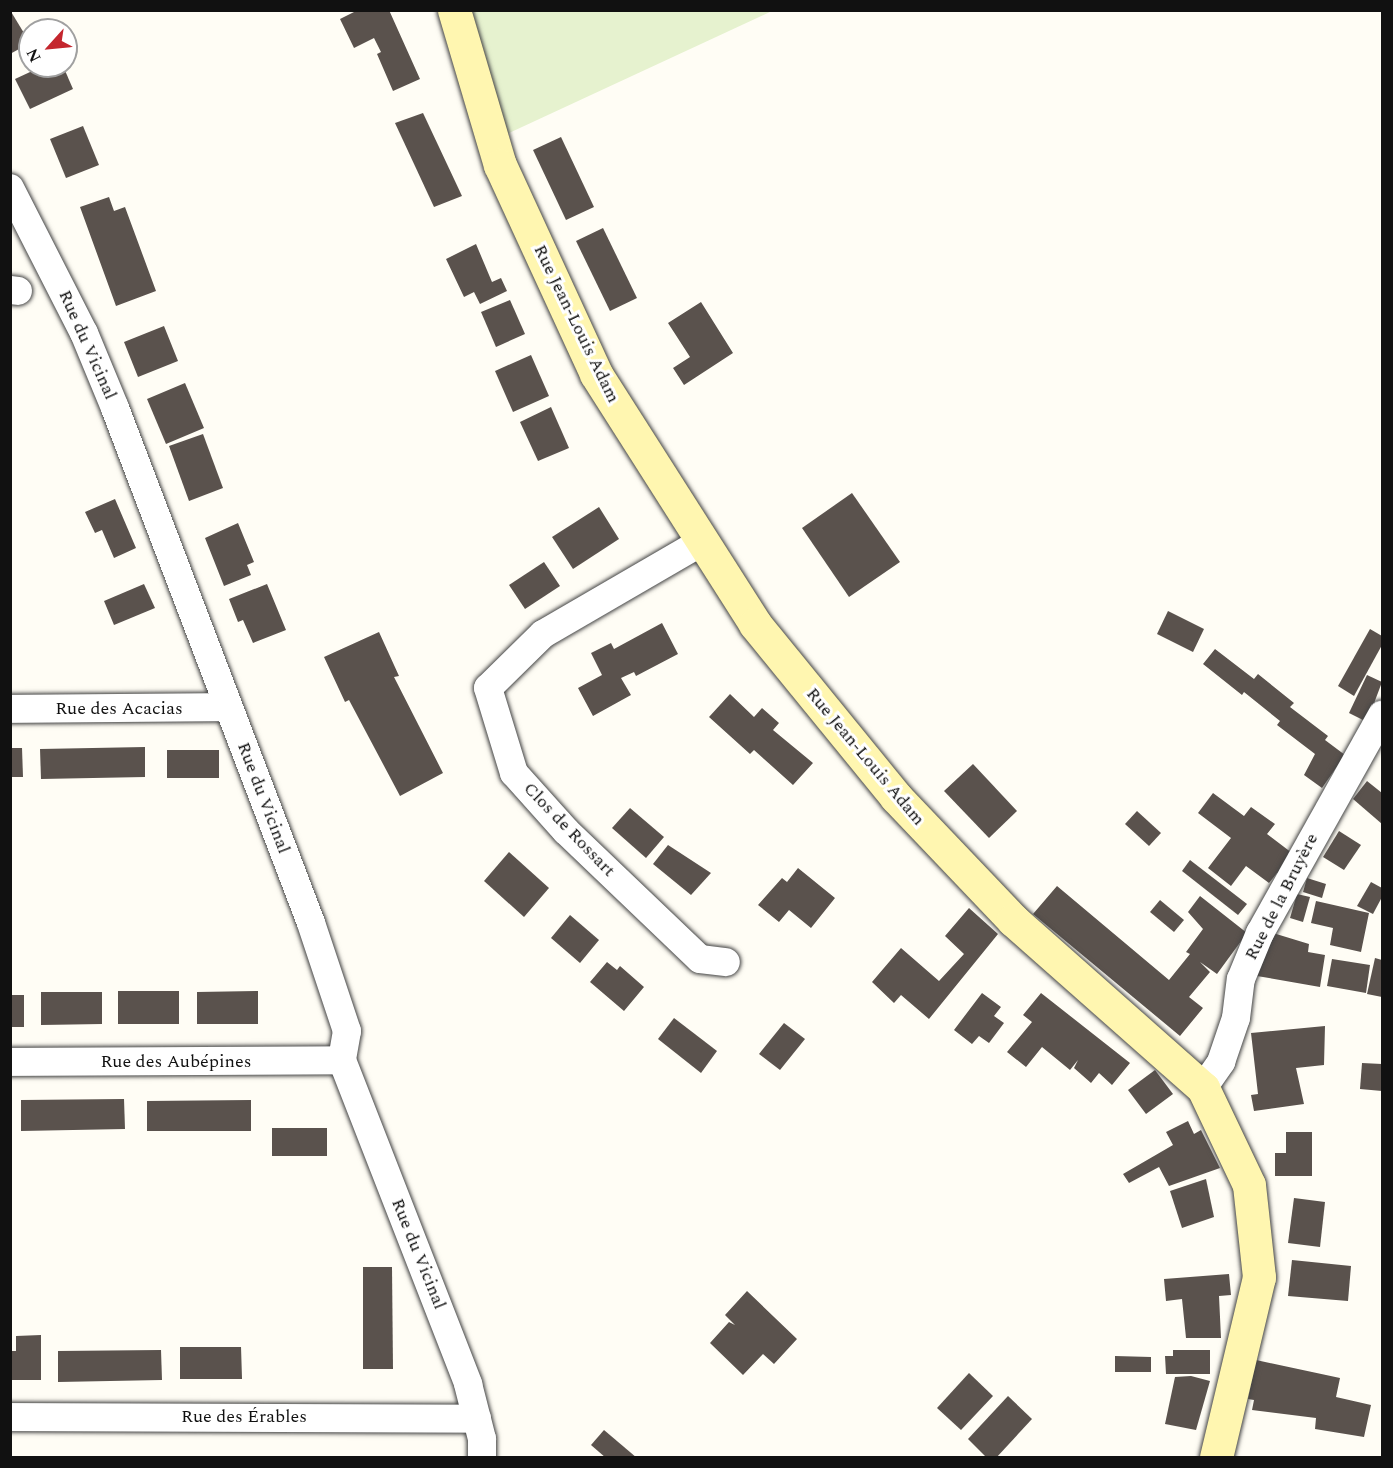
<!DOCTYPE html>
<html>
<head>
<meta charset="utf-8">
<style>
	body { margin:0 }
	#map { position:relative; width:1393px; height:1468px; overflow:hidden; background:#fffdf5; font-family:Spectral,serif }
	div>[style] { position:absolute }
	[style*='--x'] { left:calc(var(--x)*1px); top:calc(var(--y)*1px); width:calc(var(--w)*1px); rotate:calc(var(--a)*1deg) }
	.pitch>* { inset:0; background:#e6f2cf }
	.building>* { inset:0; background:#5a524d }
	.roads { filter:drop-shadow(0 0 2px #444) drop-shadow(0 0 2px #444) }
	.street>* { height:28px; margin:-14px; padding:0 14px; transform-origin:14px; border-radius:14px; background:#fff }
	.secondary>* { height:33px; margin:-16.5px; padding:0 16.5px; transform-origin:16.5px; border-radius:16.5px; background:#fff6b0 }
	span { translate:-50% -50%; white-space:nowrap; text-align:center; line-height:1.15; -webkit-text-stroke:6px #fff; paint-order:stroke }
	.street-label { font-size:18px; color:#111 }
	.frame { position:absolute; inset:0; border:12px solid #111; pointer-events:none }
	.north { position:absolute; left:18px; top:18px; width:60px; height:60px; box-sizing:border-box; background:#fff; border:2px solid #a0a0a0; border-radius:50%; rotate:243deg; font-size:16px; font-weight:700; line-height:24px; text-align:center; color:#111 }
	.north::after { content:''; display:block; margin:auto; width:21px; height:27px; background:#c4262e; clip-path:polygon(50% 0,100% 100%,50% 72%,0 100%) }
</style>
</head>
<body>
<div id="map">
	<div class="pitch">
		<div style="clip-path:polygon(466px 11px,772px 11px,505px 135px)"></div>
	</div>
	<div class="building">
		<div style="clip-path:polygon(10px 10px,30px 43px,10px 54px)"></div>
		<div style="clip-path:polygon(358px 10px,389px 10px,420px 79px,393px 91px,377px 54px,381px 52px,374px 38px,354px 48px,340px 19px)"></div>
		<div style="clip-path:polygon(66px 34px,75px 51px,66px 55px)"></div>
		<div style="clip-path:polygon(43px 66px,63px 66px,73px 89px,30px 109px,15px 79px)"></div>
		<div style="clip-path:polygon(423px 113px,462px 196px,434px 207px,395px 123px)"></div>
		<div style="clip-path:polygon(83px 126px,99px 165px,66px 178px,50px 139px)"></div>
		<div style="clip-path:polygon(561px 137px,594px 207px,566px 220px,533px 150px)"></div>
		<div style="clip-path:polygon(109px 197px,114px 211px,125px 207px,156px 291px,116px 306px,80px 207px)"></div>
		<div style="clip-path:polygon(603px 228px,637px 298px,610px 311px,576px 241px)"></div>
		<div style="clip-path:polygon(476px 244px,492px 282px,501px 278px,507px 291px,480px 304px,474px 292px,464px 297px,446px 259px)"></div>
		<div style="clip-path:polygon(510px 300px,525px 334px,496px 347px,481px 312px)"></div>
		<div style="clip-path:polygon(701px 302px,733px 353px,684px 385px,673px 368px,690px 357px,668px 323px)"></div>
		<div style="clip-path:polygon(164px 326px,178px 361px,138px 377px,124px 342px)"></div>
		<div style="clip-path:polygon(531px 355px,549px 396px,513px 412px,495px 371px)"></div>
		<div style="clip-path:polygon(185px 383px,204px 428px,166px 444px,147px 399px)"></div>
		<div style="clip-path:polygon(551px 407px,569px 448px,538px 461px,520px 422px)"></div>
		<div style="clip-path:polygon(203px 434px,223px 488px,189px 501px,169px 446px)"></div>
		<div style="clip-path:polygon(852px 493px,900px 562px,849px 597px,802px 528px)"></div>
		<div style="clip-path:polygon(115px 499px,136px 548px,114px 558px,102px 530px,95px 533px,85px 512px)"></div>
		<div style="clip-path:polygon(599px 507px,619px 539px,573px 569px,552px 537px)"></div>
		<div style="clip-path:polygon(238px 523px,254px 562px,247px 565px,251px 575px,224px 586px,205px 538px)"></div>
		<div style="clip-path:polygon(544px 562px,560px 586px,525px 609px,509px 585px)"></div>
		<div style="clip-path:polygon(144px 584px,155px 608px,114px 625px,104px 601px)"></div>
		<div style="clip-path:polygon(267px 584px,286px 630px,253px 643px,243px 620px,238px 622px,229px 599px)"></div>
		<div style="clip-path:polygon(1168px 611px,1204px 629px,1193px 652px,1157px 634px)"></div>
		<div style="clip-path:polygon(662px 623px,678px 654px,636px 676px,634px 672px,621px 678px,631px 695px,593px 716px,578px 688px,602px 675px,591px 653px,611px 643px,614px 649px)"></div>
		<div style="clip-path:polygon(1370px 629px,1382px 636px,1382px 645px,1354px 696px,1338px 686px)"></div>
		<div style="clip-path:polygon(379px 632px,399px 676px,394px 677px,443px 773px,400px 796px,349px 700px,345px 702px,324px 657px)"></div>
		<div style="clip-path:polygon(1215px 649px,1254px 679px,1258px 674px,1294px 703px,1290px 707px,1328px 736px,1325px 740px,1345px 755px,1322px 788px,1304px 775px,1315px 754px,1277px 725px,1280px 721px,1244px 692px,1242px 695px,1203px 664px)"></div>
		<div style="clip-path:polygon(1367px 675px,1382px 682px,1367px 722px,1349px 713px)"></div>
		<div style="clip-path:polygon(730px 694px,754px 717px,762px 708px,779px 723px,773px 730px,813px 763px,793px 785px,754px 750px,750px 754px,709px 717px)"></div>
		<div style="clip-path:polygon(145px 747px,145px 777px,41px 779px,40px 749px)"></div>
		<div style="clip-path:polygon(10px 748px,22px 748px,23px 777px,10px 777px)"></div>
		<div style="clip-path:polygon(167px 750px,219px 750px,219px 778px,167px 778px)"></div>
		<div style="clip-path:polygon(973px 764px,1017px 811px,989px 838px,944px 791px)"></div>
		<div style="clip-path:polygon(1367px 781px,1382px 793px,1382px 824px,1353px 799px)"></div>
		<div style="clip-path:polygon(1213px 793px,1244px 816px,1251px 807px,1275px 824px,1267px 834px,1292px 853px,1281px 874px,1277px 873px,1269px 883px,1246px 866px,1231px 886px,1208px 868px,1231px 838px,1198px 813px)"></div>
		<div style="clip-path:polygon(630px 808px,664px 837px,646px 858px,612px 828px)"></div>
		<div style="clip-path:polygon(1137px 811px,1161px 833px,1149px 846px,1125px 824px)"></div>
		<div style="clip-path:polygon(1339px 831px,1361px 845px,1344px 870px,1323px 857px)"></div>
		<div style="clip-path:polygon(668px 845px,711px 873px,691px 895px,653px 864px)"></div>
		<div style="clip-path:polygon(509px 852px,549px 888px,524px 917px,484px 881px)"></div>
		<div style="clip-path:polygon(1190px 860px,1247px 904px,1238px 915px,1182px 871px)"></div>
		<div style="clip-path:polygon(798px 868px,835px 898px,811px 928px,789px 910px,779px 922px,758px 905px,782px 878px,787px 882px)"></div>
		<div style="clip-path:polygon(1307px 878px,1326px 884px,1322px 898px,1303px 892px)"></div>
		<div style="clip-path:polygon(1371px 882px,1382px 888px,1382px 897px,1373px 914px,1357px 906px)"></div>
		<div style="clip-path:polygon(1057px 886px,1169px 980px,1190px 954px,1186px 952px,1203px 929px,1188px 912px,1200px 896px,1247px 933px,1217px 974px,1200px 962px,1210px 972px,1189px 997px,1203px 1008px,1180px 1036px,1033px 914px)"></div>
		<div style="clip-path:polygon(1297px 894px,1310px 897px,1303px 922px,1290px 918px)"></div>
		<div style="clip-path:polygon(1160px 900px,1184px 920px,1174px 932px,1150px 912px)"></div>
		<div style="clip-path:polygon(1316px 901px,1369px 913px,1361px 952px,1330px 945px,1333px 928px,1311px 923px)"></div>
		<div style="clip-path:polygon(969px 908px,998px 934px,929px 1019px,901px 995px,894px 1003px,872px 982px,901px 948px,939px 981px,964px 954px,945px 936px)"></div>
		<div style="clip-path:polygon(570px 915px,599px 940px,580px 963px,551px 938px)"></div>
		<div style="clip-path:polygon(1273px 933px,1309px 944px,1308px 952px,1325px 955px,1320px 987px,1257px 976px)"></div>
		<div style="clip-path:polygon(1375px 958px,1382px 960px,1382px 997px,1367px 994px)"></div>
		<div style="clip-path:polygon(1332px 959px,1370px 965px,1366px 993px,1327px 986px)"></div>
		<div style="clip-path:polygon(607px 962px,617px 970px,620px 966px,644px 987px,624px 1011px,590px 982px)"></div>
		<div style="clip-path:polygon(118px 991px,179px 991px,179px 1024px,118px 1024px)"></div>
		<div style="clip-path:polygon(258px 991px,258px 1024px,197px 1024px,197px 992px)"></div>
		<div style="clip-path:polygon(41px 992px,102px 992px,102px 1024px,41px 1025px)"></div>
		<div style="clip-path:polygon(982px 993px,1001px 1007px,994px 1016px,1004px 1023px,989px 1043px,979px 1036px,972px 1044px,954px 1030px)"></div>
		<div style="clip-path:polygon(1041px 993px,1130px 1063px,1112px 1085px,1099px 1073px,1091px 1083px,1074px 1068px,1078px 1060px,1070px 1070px,1042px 1047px,1026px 1067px,1007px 1052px,1032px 1022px,1023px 1015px)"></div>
		<div style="clip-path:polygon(10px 995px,24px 995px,24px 1027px,10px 1027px)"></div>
		<div style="clip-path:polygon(674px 1018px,717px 1051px,701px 1073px,658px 1039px)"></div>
		<div style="clip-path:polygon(784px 1023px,805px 1039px,780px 1070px,759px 1054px)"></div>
		<div style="clip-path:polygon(1325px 1026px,1324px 1065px,1296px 1068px,1304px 1104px,1254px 1111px,1251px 1095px,1258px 1094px,1251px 1033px)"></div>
		<div style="clip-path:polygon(1362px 1063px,1382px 1064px,1382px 1091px,1360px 1089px)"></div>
		<div style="clip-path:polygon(1155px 1070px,1173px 1094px,1146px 1114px,1128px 1090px)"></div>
		<div style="clip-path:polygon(124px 1099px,125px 1129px,21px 1131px,21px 1100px)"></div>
		<div style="clip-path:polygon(251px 1100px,251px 1131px,147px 1131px,147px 1101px)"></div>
		<div style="clip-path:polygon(1188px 1121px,1194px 1134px,1201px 1130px,1220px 1168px,1169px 1186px,1159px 1167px,1129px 1183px,1123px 1174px,1173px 1145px,1166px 1132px)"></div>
		<div style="clip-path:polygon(272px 1128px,327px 1128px,327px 1156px,272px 1156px)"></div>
		<div style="clip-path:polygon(1286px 1132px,1312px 1132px,1312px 1176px,1275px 1176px,1275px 1153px,1286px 1153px)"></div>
		<div style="clip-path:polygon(1206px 1179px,1214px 1217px,1182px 1228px,1170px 1191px)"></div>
		<div style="clip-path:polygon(1294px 1198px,1325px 1202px,1320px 1247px,1288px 1243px)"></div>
		<div style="clip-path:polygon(1292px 1260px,1351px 1266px,1348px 1301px,1288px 1296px)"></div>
		<div style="clip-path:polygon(363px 1267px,392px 1267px,393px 1369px,363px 1369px)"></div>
		<div style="clip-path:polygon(1229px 1274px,1231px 1295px,1219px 1296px,1221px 1338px,1186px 1338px,1182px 1299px,1166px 1301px,1164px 1279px)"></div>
		<div style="clip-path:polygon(747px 1291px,797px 1339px,774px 1364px,763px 1354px,743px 1375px,710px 1343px,729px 1322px,735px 1325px,725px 1315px)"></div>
		<div style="clip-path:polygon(41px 1335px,41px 1380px,10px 1380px,10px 1351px,16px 1351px,16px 1336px)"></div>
		<div style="clip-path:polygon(180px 1347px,241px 1347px,242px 1379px,180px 1379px)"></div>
		<div style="clip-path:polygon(161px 1350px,162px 1380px,58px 1382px,58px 1351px)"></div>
		<div style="clip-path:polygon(1173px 1350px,1210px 1350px,1210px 1374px,1166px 1374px,1165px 1356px,1173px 1356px)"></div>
		<div style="clip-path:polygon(1115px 1356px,1151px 1357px,1151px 1372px,1115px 1372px)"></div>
		<div style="clip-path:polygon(1256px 1360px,1340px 1378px,1336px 1397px,1371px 1405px,1364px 1437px,1315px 1429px,1316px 1418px,1252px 1410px,1254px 1400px,1248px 1399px)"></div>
		<div style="clip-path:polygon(969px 1373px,993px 1396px,961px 1430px,937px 1408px)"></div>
		<div style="clip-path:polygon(1191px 1376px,1210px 1381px,1196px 1430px,1165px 1424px,1175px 1377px)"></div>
		<div style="clip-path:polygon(1008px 1396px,1032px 1419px,996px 1458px,987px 1458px,968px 1439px)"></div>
		<div style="clip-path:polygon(604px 1430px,637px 1458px,606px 1458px,591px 1445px)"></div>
	</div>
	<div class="roads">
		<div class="street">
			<div style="--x:10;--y:188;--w:163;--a:63"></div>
			<div style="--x:84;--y:333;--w:81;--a:67.5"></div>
			<div style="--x:115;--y:408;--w:551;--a:69.16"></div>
			<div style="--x:311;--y:923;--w:114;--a:71.6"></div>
			<div style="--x:347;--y:1031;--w:29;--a:100"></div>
			<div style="--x:342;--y:1060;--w:348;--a:68.7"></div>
			<div style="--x:468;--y:1384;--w:57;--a:75.7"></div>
			<div style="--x:482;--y:1439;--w:19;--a:90"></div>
			<div style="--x:10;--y:290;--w:8;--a:7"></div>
			<div style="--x:700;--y:543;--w:181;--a:149.9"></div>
			<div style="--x:543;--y:634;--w:77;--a:135.5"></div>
			<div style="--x:488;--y:688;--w:89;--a:73"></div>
			<div style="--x:514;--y:773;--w:78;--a:48.1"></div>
			<div style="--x:566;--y:831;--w:185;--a:43.7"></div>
			<div style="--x:700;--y:959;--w:26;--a:7"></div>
			<div style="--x:10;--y:709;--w:216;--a:-0.5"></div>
			<div style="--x:10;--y:1062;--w:332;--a:-0.3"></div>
			<div style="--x:1203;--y:1088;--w:32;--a:-55"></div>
			<div style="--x:1221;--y:1062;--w:46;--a:-71.2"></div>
			<div style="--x:1236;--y:1018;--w:39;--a:-83"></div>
			<div style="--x:1241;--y:979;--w:50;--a:-67.6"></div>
			<div style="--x:1260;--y:933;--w:250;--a:-60.8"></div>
			<div style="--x:10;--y:1417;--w:467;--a:0.2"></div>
		</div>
		<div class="secondary">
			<div style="--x:454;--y:10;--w:162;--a:73.5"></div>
			<div style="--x:500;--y:165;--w:230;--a:65.3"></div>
			<div style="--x:596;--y:374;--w:296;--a:57.5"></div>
			<div style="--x:755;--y:624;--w:223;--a:50.8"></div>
			<div style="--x:896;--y:797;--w:170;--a:46.4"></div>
			<div style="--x:1013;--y:920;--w:254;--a:41.5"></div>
			<div style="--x:1203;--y:1088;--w:107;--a:64.6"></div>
			<div style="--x:1249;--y:1185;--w:93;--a:83.8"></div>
			<div style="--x:1259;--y:1277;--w:186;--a:103.4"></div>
		</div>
	</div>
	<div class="street-label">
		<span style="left:576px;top:324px;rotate:64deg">Rue Jean-Louis Adam</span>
		<span style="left:87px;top:345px;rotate:66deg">Rue du Vicinal</span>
		<span style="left:119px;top:709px">Rue des Acacias</span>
		<span style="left:865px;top:757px;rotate:50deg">Rue Jean-Louis Adam</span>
		<span style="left:263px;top:798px;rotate:69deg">Rue du Vicinal</span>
		<span style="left:569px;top:830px;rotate:46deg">Clos de Rossart</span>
		<span style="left:1282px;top:897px;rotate:-63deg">Rue de la Bruyère</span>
		<span style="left:176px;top:1062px">Rue des Aubépines</span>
		<span style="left:418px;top:1254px;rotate:68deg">Rue du Vicinal</span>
		<span style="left:244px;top:1417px">Rue des Érables</span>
	</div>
	<div class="frame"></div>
	<div class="north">N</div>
</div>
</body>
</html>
